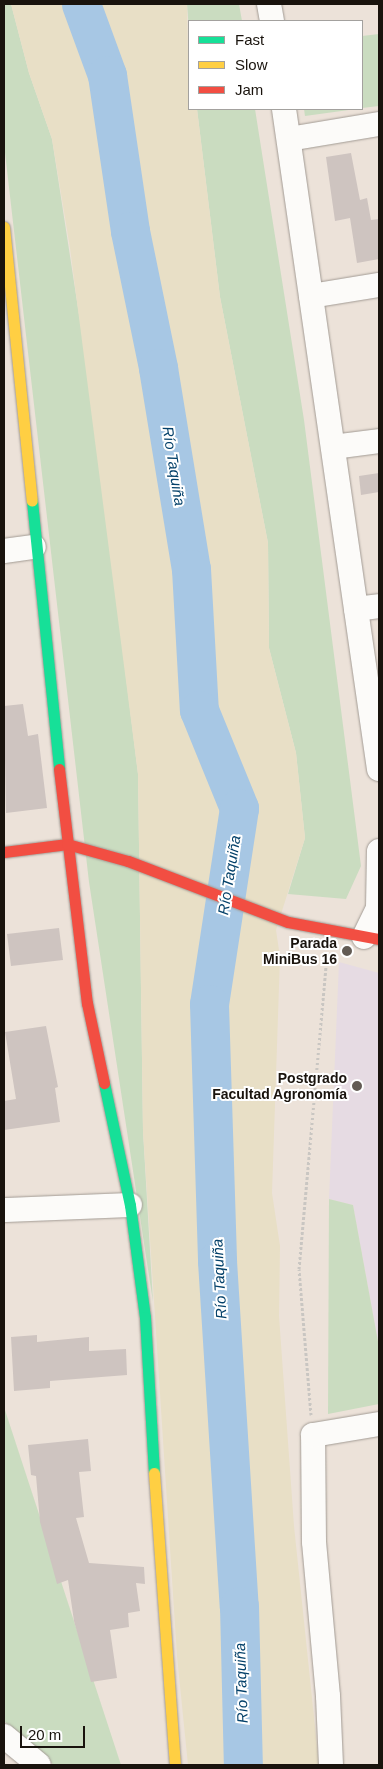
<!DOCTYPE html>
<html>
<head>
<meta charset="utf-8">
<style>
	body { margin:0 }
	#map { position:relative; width:383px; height:1769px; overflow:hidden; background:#ece2d9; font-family:Helvetica,sans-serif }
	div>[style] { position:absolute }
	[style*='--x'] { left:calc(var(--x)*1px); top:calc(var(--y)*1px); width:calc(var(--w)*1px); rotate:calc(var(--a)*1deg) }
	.education>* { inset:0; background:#e6dbe3 }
	.green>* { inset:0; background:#cadcc0 }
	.sand>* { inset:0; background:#e8dfc6 }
	.river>* { height:39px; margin:-19.5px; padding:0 19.5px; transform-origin:19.5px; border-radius:19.5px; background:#a7c7e4 }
	.building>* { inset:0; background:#cec4c0 }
	.path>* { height:3px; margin-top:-1.5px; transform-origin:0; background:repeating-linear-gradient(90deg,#c9c6c2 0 2.5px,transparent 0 5px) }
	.roads { filter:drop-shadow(0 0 1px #a29b94) drop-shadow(0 0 1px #a29b94) }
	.street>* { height:24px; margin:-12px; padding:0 12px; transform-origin:12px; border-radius:12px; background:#fcfbf9 }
	.fast>* { height:11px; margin:-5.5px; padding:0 5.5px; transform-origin:5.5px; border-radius:5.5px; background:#16e098 }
	.slow>* { height:11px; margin:-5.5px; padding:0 5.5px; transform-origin:5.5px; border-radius:5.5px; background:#ffcf43 }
	.jam>* { height:11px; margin:-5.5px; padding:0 5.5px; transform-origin:5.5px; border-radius:5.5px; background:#f24e42 }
	.dots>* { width:14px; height:14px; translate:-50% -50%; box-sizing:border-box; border:2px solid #fff; border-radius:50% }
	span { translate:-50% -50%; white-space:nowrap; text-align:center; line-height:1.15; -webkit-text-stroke:4px #fff; paint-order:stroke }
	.poi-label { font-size:14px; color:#19130d; font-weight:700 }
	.right { translate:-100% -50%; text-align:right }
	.water-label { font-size:15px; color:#034069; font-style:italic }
	.frame { position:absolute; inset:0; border:5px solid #19130d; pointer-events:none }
	.legend { position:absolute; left:188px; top:20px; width:175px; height:90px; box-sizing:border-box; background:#fff; border:1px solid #a3a19e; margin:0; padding:6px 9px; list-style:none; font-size:15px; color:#19130d }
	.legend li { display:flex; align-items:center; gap:10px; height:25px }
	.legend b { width:25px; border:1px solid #a3a19e }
	.scale { position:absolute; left:20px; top:1726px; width:65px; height:22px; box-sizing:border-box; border:2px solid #19130d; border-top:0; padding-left:6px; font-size:15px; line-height:18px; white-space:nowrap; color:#19130d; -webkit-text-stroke:4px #fff; paint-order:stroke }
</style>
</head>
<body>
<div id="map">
	<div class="education">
		<div style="clip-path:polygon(339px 962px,379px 973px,379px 1347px,353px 1205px,329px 1199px)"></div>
	</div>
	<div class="green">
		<div style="clip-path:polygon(4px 4px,11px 4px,29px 73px,52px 139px,90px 386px,138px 774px,143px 1131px,153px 1302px,89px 882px,4px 144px)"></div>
		<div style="clip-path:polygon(187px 4px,239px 4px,242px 21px,189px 21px,189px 31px)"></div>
		<div style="clip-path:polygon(379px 34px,379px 106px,362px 108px,362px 36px)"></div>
		<div style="clip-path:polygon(197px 109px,255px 109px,304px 420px,361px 866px,346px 899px,288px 894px,305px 838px,296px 753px,269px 648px,268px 543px,220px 297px)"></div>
		<div style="clip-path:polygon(304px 109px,356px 109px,305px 116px)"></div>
		<div style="clip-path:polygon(329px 1199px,353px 1205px,379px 1347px,379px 1404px,328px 1414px)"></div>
		<div style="clip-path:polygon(4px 1407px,121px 1765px,54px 1765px,4px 1721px)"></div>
	</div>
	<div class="sand">
		<div style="clip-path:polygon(11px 4px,187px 4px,189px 109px,197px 109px,220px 297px,268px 543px,269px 648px,296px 753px,305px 838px,276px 930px,280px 957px,272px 1193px,280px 1246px,279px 1316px,294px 1526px,319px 1765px,188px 1765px,177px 1656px,143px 1131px,138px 774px,70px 248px,52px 139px,29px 73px)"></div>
	</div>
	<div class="river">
		<div style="--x:81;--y:4;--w:76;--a:69.9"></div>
		<div style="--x:107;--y:75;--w:158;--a:81.6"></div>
		<div style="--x:130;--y:231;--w:140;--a:78.4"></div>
		<div style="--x:158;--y:368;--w:204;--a:80.7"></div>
		<div style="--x:191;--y:569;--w:141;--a:86.8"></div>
		<div style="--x:199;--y:710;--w:106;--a:67.8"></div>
		<div style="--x:239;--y:808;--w:198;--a:98.7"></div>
		<div style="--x:209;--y:1004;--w:257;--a:88.2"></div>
		<div style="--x:217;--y:1261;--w:346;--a:86.4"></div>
		<div style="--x:239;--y:1606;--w:159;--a:88.6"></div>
	</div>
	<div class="building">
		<div style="clip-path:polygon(351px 153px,360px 200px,367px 198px,371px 220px,379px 219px,379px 259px,357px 263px,350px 218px,335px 221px,326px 157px)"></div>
		<div style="clip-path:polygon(379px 473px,379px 492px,361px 495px,359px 476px)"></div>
		<div style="clip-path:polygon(23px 704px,28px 736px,38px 734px,47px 808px,6px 813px,4px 706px)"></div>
		<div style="clip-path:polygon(59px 928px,63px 960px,11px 966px,7px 934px)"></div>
		<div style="clip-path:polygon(46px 1026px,58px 1087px,55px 1088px,60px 1122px,4px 1130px,4px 1101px,16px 1099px,5px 1032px)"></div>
		<div style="clip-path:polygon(37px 1335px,37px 1342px,89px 1337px,89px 1351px,126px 1349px,127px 1375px,50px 1381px,50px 1388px,14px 1391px,11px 1337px)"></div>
		<div style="clip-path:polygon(88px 1439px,91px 1471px,79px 1472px,84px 1517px,76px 1518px,89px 1563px,144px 1567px,145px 1584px,136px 1583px,140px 1611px,128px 1613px,129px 1627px,110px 1630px,117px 1678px,91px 1682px,74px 1621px,68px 1580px,57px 1584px,40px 1522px,36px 1476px,31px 1475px,28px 1445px)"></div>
	</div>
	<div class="path">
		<div style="--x:311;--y:1415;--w:146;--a:-94.7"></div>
		<div style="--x:299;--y:1269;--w:317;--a:-84.9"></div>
	</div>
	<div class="roads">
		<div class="street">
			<div style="--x:269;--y:4;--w:17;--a:80"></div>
			<div style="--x:284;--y:109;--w:667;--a:81.81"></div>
			<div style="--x:289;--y:139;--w:91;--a:-9.5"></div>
			<div style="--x:311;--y:296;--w:69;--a:-9.2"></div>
			<div style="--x:333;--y:447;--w:46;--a:-7.4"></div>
			<div style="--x:4;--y:551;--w:30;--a:-8"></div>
			<div style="--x:356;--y:609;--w:23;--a:-7"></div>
			<div style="--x:364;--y:937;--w:32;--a:-64"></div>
			<div style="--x:378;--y:908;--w:57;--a:-89"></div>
			<div style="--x:4;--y:1210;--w:126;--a:-2.3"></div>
			<div style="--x:4;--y:1736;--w:45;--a:39.6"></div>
			<div style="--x:331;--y:1765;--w:69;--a:-92.5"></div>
			<div style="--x:328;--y:1696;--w:155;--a:-95.2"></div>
			<div style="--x:314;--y:1542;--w:107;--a:-90.5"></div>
			<div style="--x:313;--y:1435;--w:67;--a:-9.5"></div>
		</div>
		<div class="fast">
			<div style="--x:32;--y:501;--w:269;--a:84.2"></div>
			<div style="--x:104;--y:1083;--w:125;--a:78"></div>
			<div style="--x:130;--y:1205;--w:113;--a:82.4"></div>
			<div style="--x:145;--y:1317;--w:156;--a:86.7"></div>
		</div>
		<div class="slow">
			<div style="--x:4;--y:227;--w:275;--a:84.2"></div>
			<div style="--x:154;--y:1473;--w:293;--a:85.9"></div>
		</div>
		<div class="jam">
			<div style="--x:59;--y:769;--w:236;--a:83.2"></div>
			<div style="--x:87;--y:1003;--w:82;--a:78"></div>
			<div style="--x:4;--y:852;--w:64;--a:-7.2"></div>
			<div style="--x:67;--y:844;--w:63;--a:15.6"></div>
			<div style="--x:128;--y:861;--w:171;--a:20.9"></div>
			<div style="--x:288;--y:922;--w:93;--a:10.6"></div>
		</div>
	</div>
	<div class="dots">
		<div style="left:347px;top:951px;background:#635b54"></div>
		<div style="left:357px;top:1086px;background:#635b54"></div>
	</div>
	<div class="poi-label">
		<span class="right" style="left:337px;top:951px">Parada<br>MiniBus 16</span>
		<span class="right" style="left:347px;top:1086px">Postgrado<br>Facultad Agronomía</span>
	</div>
	<div class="water-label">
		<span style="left:174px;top:466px;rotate:81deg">Río Taquiña</span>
		<span style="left:229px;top:875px;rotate:-81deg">Río Taquiña</span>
		<span style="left:219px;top:1279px;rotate:-93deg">Río Taquiña</span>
		<span style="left:241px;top:1683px;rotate:-92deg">Río Taquiña</span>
	</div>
	<div class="frame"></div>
	<ul class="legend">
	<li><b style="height:6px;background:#16e098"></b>Fast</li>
	<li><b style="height:6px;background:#ffcf43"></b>Slow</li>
	<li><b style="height:6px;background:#f24e42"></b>Jam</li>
	</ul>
	<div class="scale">20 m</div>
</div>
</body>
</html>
